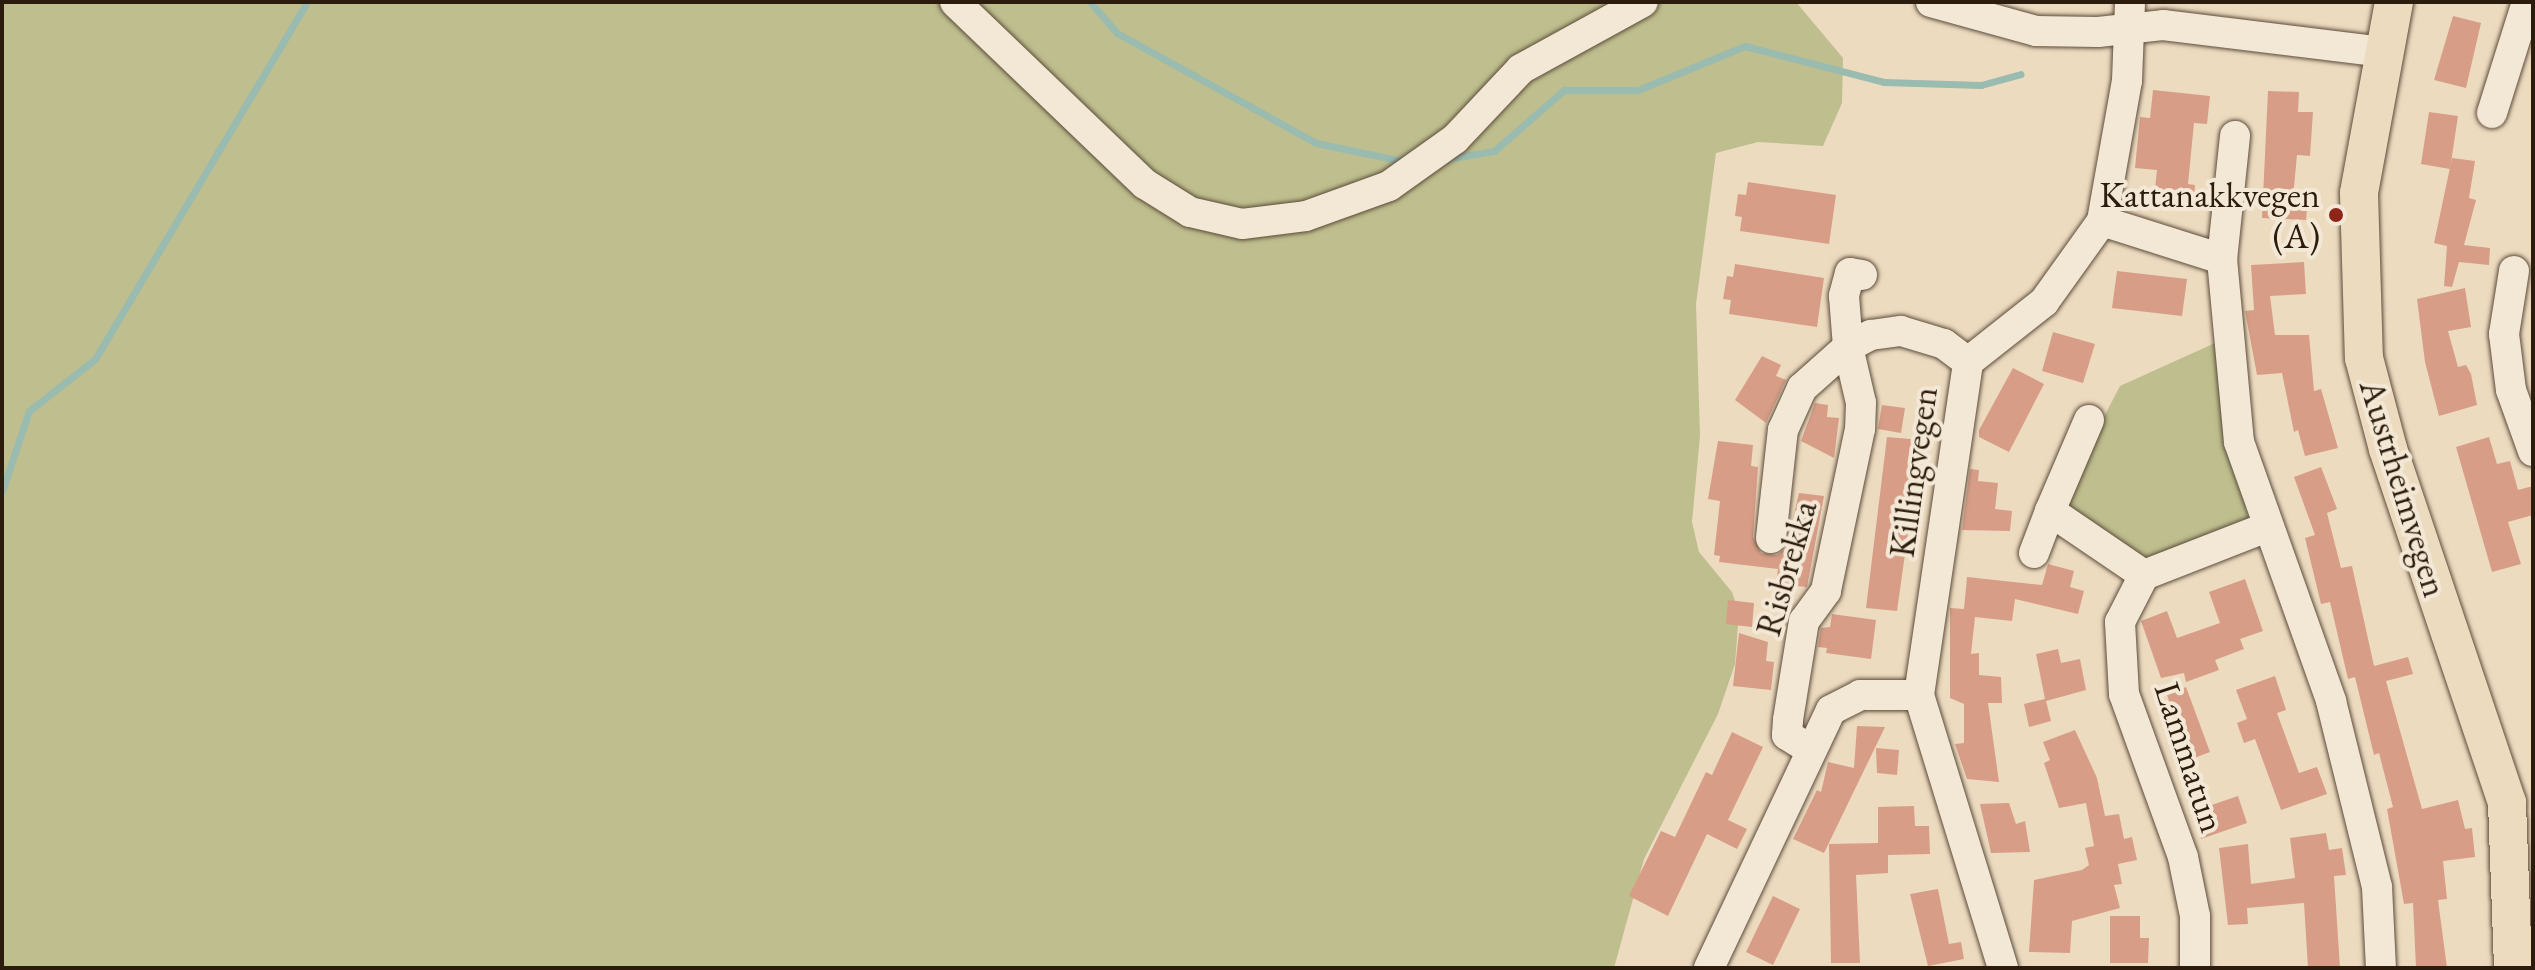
<!DOCTYPE html>
<html>
<head>
<meta charset="utf-8">
<style>
	body { margin:0 }
	#map { position:relative; width:2535px; height:970px; overflow:hidden; background:#eddbc0; font-family:"EB Garamond",serif }
	div>[style] { position:absolute }
	[style*='--x'] { left:calc(var(--x)*1px); top:calc(var(--y)*1px); width:calc(var(--w)*1px); rotate:calc(var(--a)*1deg) }
	.green>* { inset:0; background:#bebe8e }
	.stream>* { height:7px; margin:-3.5px; padding:0 3.5px; transform-origin:3.5px; border-radius:3.5px; background:#99bbb0 }
	.building>* { inset:0; background:#d79d87 }
	.roads { filter:drop-shadow(0 0 2px #5c4c3a) drop-shadow(0 0 2px #5c4c3a) }
	.minor>* { height:30px; margin:-15px; padding:0 15px; transform-origin:15px; border-radius:15px; background:#f3e8d6 }
	.major>* { height:38px; margin:-19px; padding:0 19px; transform-origin:19px; border-radius:19px; background:#eddbc0 }
	.dots>* { width:22px; height:22px; translate:-50% -50%; box-sizing:border-box; border:4px solid #f3e8d6; border-radius:50% }
	span { translate:-50% -50%; white-space:nowrap; text-align:center; line-height:1.15; -webkit-text-stroke:8px #f3e8d6; paint-order:stroke }
	.poi-label { font-size:36px; color:#2c1c0e }
	.right { translate:-100% -50%; text-align:right }
	.street-label { font-size:36px; color:#2c1c0e }
	.frame { position:absolute; inset:0; border:4px solid #2c1c0e; pointer-events:none }
</style>
</head>
<body>
<div id="map">
	<div class="green">
		<div style="clip-path:polygon(2px 2px,1796px 2px,1843px 58px,1842px 103px,1823px 146px,1758px 142px,1716px 153px,1696px 304px,1700px 436px,1692px 522px,1699px 552px,1732px 592px,1739px 612px,1735px 664px,1718px 714px,1644px 859px,1614px 968px,2px 968px)"></div>
		<div style="clip-path:polygon(2215px 343px,2249px 524px,2140px 563px,2057px 507px,2120px 386px)"></div>
	</div>
	<div class="stream">
		<div style="--x:1090;--y:2;--w:41;--a:48.9"></div>
		<div style="--x:1117;--y:33;--w:227;--a:28.9"></div>
		<div style="--x:1316;--y:143;--w:94;--a:11.7"></div>
		<div style="--x:1447;--y:159;--w:48;--a:-9.7"></div>
		<div style="--x:1494;--y:151;--w:93;--a:-41.1"></div>
		<div style="--x:1564;--y:90;--w:74;--a:0"></div>
		<div style="--x:1638;--y:90;--w:116;--a:-22.4"></div>
		<div style="--x:1745;--y:46;--w:144;--a:14.5"></div>
		<div style="--x:1884;--y:82;--w:97;--a:1.8"></div>
		<div style="--x:1981;--y:85;--w:41;--a:-15.4"></div>
		<div style="--x:2;--y:491;--w:84;--a:-71.4"></div>
		<div style="--x:29;--y:411;--w:84;--a:-38.2"></div>
		<div style="--x:95;--y:359;--w:415;--a:-59.3"></div>
	</div>
	<div class="building">
		<div style="clip-path:polygon(2453px 16px,2481px 23px,2466px 88px,2434px 80px)"></div>
		<div style="clip-path:polygon(2153px 90px,2210px 96px,2207px 124px,2194px 123px,2188px 184px,2195px 185px,2193px 208px,2159px 205px,2160px 198px,2154px 198px,2157px 170px,2135px 168px,2140px 117px,2150px 118px)"></div>
		<div style="clip-path:polygon(2268px 91px,2299px 92px,2298px 112px,2313px 112px,2310px 156px,2297px 155px,2293px 197px,2308px 198px,2306px 220px,2262px 218px)"></div>
		<div style="clip-path:polygon(2429px 112px,2458px 116px,2450px 169px,2421px 164px)"></div>
		<div style="clip-path:polygon(2452px 158px,2475px 161px,2469px 198px,2476px 200px,2464px 245px,2490px 248px,2489px 265px,2459px 262px,2452px 287px,2444px 286px,2447px 246px,2434px 243px)"></div>
		<div style="clip-path:polygon(1748px 182px,1836px 195px,1829px 244px,1740px 231px,1742px 217px,1735px 216px,1738px 194px,1746px 195px)"></div>
		<div style="clip-path:polygon(2304px 262px,2306px 294px,2270px 296px,2275px 335px,2309px 335px,2314px 391px,2321px 389px,2338px 448px,2305px 456px,2298px 430px,2294px 432px,2282px 373px,2257px 375px,2245px 311px,2254px 310px,2251px 265px)"></div>
		<div style="clip-path:polygon(1735px 264px,1824px 278px,1817px 327px,1729px 314px,1731px 300px,1723px 299px,1727px 276px,1733px 277px)"></div>
		<div style="clip-path:polygon(2117px 271px,2187px 279px,2182px 316px,2112px 308px)"></div>
		<div style="clip-path:polygon(2465px 288px,2471px 327px,2448px 331px,2458px 367px,2466px 365px,2471px 374px,2477px 405px,2439px 416px,2425px 362px,2417px 299px)"></div>
		<div style="clip-path:polygon(2053px 332px,2095px 344px,2083px 383px,2042px 371px)"></div>
		<div style="clip-path:polygon(1762px 356px,1781px 365px,1776px 376px,1786px 380px,1766px 423px,1735px 400px)"></div>
		<div style="clip-path:polygon(2013px 368px,2044px 384px,2009px 452px,1979px 437px,1979px 430px)"></div>
		<div style="clip-path:polygon(1815px 403px,1828px 405px,1827px 417px,1839px 418px,1834px 458px,1801px 441px)"></div>
		<div style="clip-path:polygon(1882px 405px,1905px 408px,1901px 433px,1878px 429px)"></div>
		<div style="clip-path:polygon(1887px 437px,1921px 440px,1897px 611px,1866px 608px)"></div>
		<div style="clip-path:polygon(2489px 437px,2497px 464px,2510px 461px,2518px 490px,2533px 486px,2533px 515px,2508px 522px,2521px 564px,2492px 572px,2456px 447px)"></div>
		<div style="clip-path:polygon(1718px 441px,1753px 445px,1751px 466px,1758px 467px,1753px 537px,1761px 553px,1777px 555px,1786px 548px,1799px 493px,1824px 496px,1807px 587px,1776px 584px,1778px 569px,1719px 562px,1720px 556px,1714px 555px,1720px 501px,1708px 499px)"></div>
		<div style="clip-path:polygon(2321px 467px,2337px 509px,2327px 513px,2341px 568px,2352px 566px,2374px 666px,2408px 657px,2413px 674px,2386px 681px,2422px 809px,2458px 800px,2465px 829px,2472px 828px,2475px 857px,2443px 861px,2447px 899px,2438px 900px,2447px 968px,2416px 968px,2413px 903px,2404px 904px,2387px 809px,2393px 807px,2379px 753px,2374px 755px,2355px 677px,2348px 679px,2330px 602px,2321px 604px,2305px 538px,2315px 535px,2294px 477px)"></div>
		<div style="clip-path:polygon(1970px 469px,1979px 470px,1978px 481px,1998px 483px,1995px 509px,2012px 511px,2010px 531px,1962px 530px)"></div>
		<div style="clip-path:polygon(2048px 564px,2074px 571px,2070px 587px,2084px 591px,2078px 614px,2015px 599px,2012px 621px,1975px 617px,1971px 654px,1979px 653px,1979px 675px,2001px 677px,2002px 703px,1988px 703px,1999px 782px,1967px 779px,1955px 744px,1964px 743px,1964px 704px,1950px 698px,1950px 608px,1964px 609px,1967px 577px,2042px 585px)"></div>
		<div style="clip-path:polygon(2245px 579px,2263px 631px,2240px 639px,2244px 649px,2215px 660px,2219px 670px,2186px 682px,2184px 673px,2161px 678px,2141px 621px,2167px 611px,2177px 638px,2220px 623px,2209px 592px)"></div>
		<div style="clip-path:polygon(1728px 600px,1754px 603px,1752px 627px,1726px 624px)"></div>
		<div style="clip-path:polygon(1832px 614px,1876px 620px,1871px 659px,1826px 653px,1827px 648px,1818px 647px,1821px 628px,1830px 627px)"></div>
		<div style="clip-path:polygon(1739px 633px,1768px 642px,1766px 661px,1774px 662px,1771px 690px,1733px 686px)"></div>
		<div style="clip-path:polygon(2058px 649px,2061px 663px,2080px 659px,2086px 690px,2046px 701px,2051px 721px,2029px 727px,2024px 704px,2045px 699px,2036px 654px)"></div>
		<div style="clip-path:polygon(2275px 676px,2286px 710px,2277px 713px,2299px 773px,2317px 767px,2327px 794px,2281px 810px,2255px 739px,2244px 743px,2237px 723px,2247px 719px,2236px 690px)"></div>
		<div style="clip-path:polygon(2186px 687px,2210px 752px,2181px 763px,2158px 705px,2169px 701px,2167px 695px)"></div>
		<div style="clip-path:polygon(1857px 726px,1885px 727px,1824px 853px,1793px 839px,1817px 790px,1821px 792px,1828px 762px,1854px 768px)"></div>
		<div style="clip-path:polygon(2075px 730px,2097px 778px,2105px 816px,2119px 814px,2124px 839px,2132px 837px,2137px 860px,2118px 864px,2122px 884px,2114px 885px,2120px 908px,2072px 921px,2070px 953px,2029px 952px,2034px 880px,2082px 870px,2089px 865px,2085px 848px,2094px 846px,2086px 803px,2059px 808px,2044px 763px,2050px 760px,2043px 742px)"></div>
		<div style="clip-path:polygon(1732px 732px,1763px 747px,1728px 820px,1747px 829px,1737px 849px,1707px 834px,1668px 916px,1629px 896px,1661px 831px,1675px 837px,1706px 772px,1712px 775px)"></div>
		<div style="clip-path:polygon(1876px 748px,1899px 750px,1897px 775px,1877px 773px)"></div>
		<div style="clip-path:polygon(2238px 796px,2247px 823px,2201px 839px,2194px 811px)"></div>
		<div style="clip-path:polygon(2009px 803px,2016px 824px,2025px 821px,2030px 852px,1991px 853px,1980px 804px)"></div>
		<div style="clip-path:polygon(1914px 806px,1915px 826px,1929px 826px,1930px 854px,1888px 855px,1888px 873px,1856px 875px,1860px 963px,1831px 963px,1829px 844px,1878px 843px,1878px 807px)"></div>
		<div style="clip-path:polygon(2326px 833px,2329px 850px,2342px 848px,2346px 875px,2334px 876px,2340px 968px,2308px 968px,2304px 903px,2247px 908px,2248px 924px,2228px 925px,2219px 848px,2248px 844px,2251px 884px,2295px 878px,2290px 838px)"></div>
		<div style="clip-path:polygon(1938px 889px,1949px 944px,1961px 942px,1964px 959px,1928px 966px,1910px 894px)"></div>
		<div style="clip-path:polygon(1773px 896px,1800px 909px,1773px 965px,1746px 952px)"></div>
		<div style="clip-path:polygon(2110px 916px,2140px 916px,2140px 938px,2149px 938px,2148px 963px,2110px 963px)"></div>
	</div>
	<div class="roads">
		<div class="minor">
			<div style="--x:955;--y:2;--w:263;--a:43.8"></div>
			<div style="--x:1145;--y:184;--w:53;--a:31.9"></div>
			<div style="--x:1190;--y:212;--w:53;--a:13"></div>
			<div style="--x:1242;--y:224;--w:64;--a:-7.1"></div>
			<div style="--x:1306;--y:216;--w:88;--a:-19.9"></div>
			<div style="--x:1389;--y:186;--w:81;--a:-35.5"></div>
			<div style="--x:1455;--y:139;--w:96;--a:-46.7"></div>
			<div style="--x:1521;--y:69;--w:139;--a:-28.8"></div>
			<div style="--x:1931;--y:2;--w:109;--a:15.4"></div>
			<div style="--x:2036;--y:31;--w:62;--a:0.9"></div>
			<div style="--x:2098;--y:32;--w:65;--a:-6.1"></div>
			<div style="--x:2163;--y:25;--w:221;--a:7"></div>
			<div style="--x:2492;--y:113;--w:116;--a:-72.5"></div>
			<div style="--x:2235;--y:136;--w:124;--a:96"></div>
			<div style="--x:2222;--y:259;--w:184;--a:84.7"></div>
			<div style="--x:2239;--y:442;--w:275;--a:70.4"></div>
			<div style="--x:2331;--y:701;--w:192;--a:76.1"></div>
			<div style="--x:2377;--y:887;--w:81;--a:87.2"></div>
			<div style="--x:2102;--y:221;--w:126;--a:17.6"></div>
			<div style="--x:2514;--y:271;--w:64;--a:99"></div>
			<div style="--x:2504;--y:334;--w:56;--a:82.9"></div>
			<div style="--x:2511;--y:390;--w:65;--a:70.2"></div>
			<div style="--x:1862;--y:275;--w:12;--a:-171"></div>
			<div style="--x:1850;--y:273;--w:24;--a:105"></div>
			<div style="--x:1844;--y:296;--w:51;--a:85.5"></div>
			<div style="--x:1848;--y:347;--w:26;--a:-28"></div>
			<div style="--x:1871;--y:335;--w:30;--a:-8"></div>
			<div style="--x:1901;--y:331;--w:45;--a:16.8"></div>
			<div style="--x:1944;--y:344;--w:30;--a:37"></div>
			<div style="--x:2089;--y:420;--w:99;--a:113.2"></div>
			<div style="--x:2050;--y:511;--w:114;--a:34.2"></div>
			<div style="--x:1771;--y:538;--w:109;--a:-83.7"></div>
			<div style="--x:1783;--y:430;--w:46;--a:-65.7"></div>
			<div style="--x:1802;--y:388;--w:62;--a:-41.7"></div>
			<div style="--x:1848;--y:347;--w:57;--a:76.9"></div>
			<div style="--x:1861;--y:403;--w:26;--a:92"></div>
			<div style="--x:1860;--y:429;--w:166;--a:101.9"></div>
			<div style="--x:1826;--y:591;--w:37;--a:126"></div>
			<div style="--x:1804;--y:621;--w:100;--a:99.2"></div>
			<div style="--x:1788;--y:720;--w:15;--a:94"></div>
			<div style="--x:1787;--y:735;--w:28;--a:32"></div>
			<div style="--x:2034;--y:553;--w:45;--a:-69.1"></div>
			<div style="--x:1709;--y:968;--w:285;--a:-64.7"></div>
			<div style="--x:1831;--y:710;--w:33;--a:-27"></div>
			<div style="--x:1860;--y:695;--w:59;--a:0"></div>
			<div style="--x:2003;--y:968;--w:286;--a:-107.1"></div>
			<div style="--x:1919;--y:695;--w:337;--a:-81.6"></div>
			<div style="--x:1968;--y:362;--w:97;--a:-38.3"></div>
			<div style="--x:2044;--y:302;--w:100;--a:-54.4"></div>
			<div style="--x:2102;--y:221;--w:142;--a:-79.9"></div>
			<div style="--x:2127;--y:81;--w:79;--a:-87.8"></div>
			<div style="--x:2195;--y:968;--w:52;--a:-90"></div>
			<div style="--x:2195;--y:916;--w:60;--a:-101.5"></div>
			<div style="--x:2183;--y:857;--w:173;--a:-109.9"></div>
			<div style="--x:2124;--y:694;--w:72;--a:-93.2"></div>
			<div style="--x:2120;--y:622;--w:53;--a:-62.9"></div>
			<div style="--x:2144;--y:575;--w:132;--a:-21.3"></div>
		</div>
		<div class="major">
			<div style="--x:2394;--y:2;--w:194;--a:100.4"></div>
			<div style="--x:2359;--y:193;--w:165;--a:88.3"></div>
			<div style="--x:2364;--y:358;--w:94;--a:75.2"></div>
			<div style="--x:2388;--y:449;--w:373;--a:71.4"></div>
			<div style="--x:2507;--y:803;--w:165;--a:87.9"></div>
		</div>
	</div>
	<div class="dots">
		<div style="left:2336px;top:215px;background:#8f2418"></div>
	</div>
	<div class="poi-label">
		<span class="right" style="left:2320px;top:215px">Kattanakkvegen<br>(A)</span>
	</div>
	<div class="street-label">
		<span style="left:1913px;top:472px;rotate:-82deg">Killingvegen</span>
		<span style="left:2404px;top:488px;rotate:73deg">Austrheimvegen</span>
		<span style="left:1786px;top:568px;rotate:-74deg">Risbrekka</span>
		<span style="left:2190px;top:757px;rotate:72deg">Lammatun</span>
	</div>
	<div class="frame"></div>
</div>
</body>
</html>
